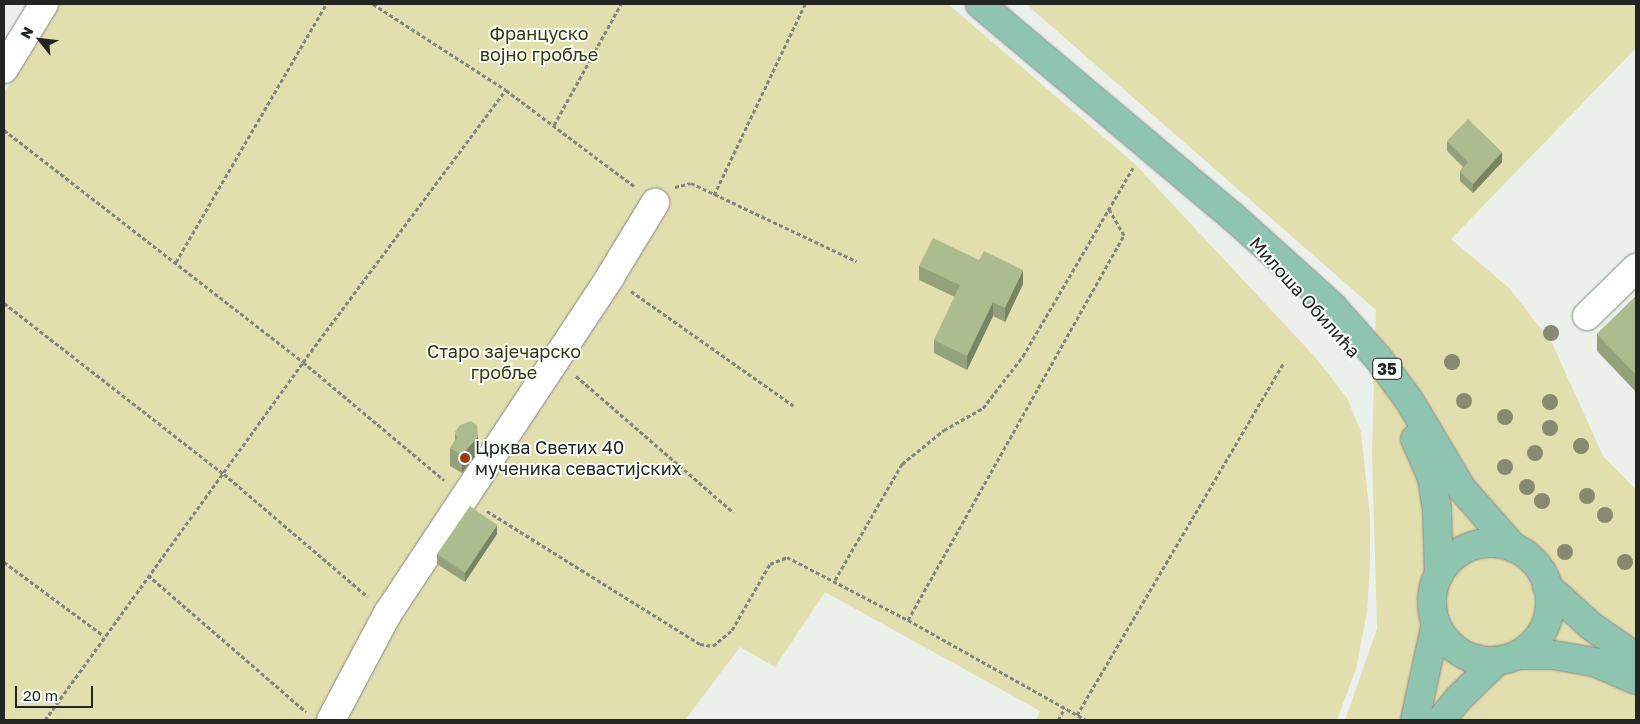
<!DOCTYPE html>
<html>
<head>
<meta charset="utf-8">
<style>
	body { margin:0 }
	#map { position:relative; width:1640px; height:724px; overflow:hidden; background:#ebf0eb; font-family:"Golos Text",sans-serif }
	div>[style] { position:absolute }
	[style*='--x'] { left:calc(var(--x)*1px); top:calc(var(--y)*1px); width:calc(var(--w)*1px); rotate:calc(var(--a)*1deg) }
	.green>* { inset:0; background:#e3deae }
	.path>* { height:3px; margin-top:-1.5px; transform-origin:0; background:repeating-linear-gradient(90deg,#828582 0 4px,transparent 0 6.5px) }
	.roads { filter:drop-shadow(0 0 1px #848984) drop-shadow(0 0 1px #848984) }
	.minor>* { height:28px; margin:-14px; padding:0 14px; transform-origin:14px; border-radius:14px; background:#fff }
	.major>* { height:28px; margin:-14px; padding:0 14px; transform-origin:14px; border-radius:14px; background:#8fc4b0 }
	.major>.ring { margin:-14px; padding:0; box-sizing:content-box; background:none; border:28px solid #8fc4b0; border-radius:50% }
	.trees>* { width:16px; height:16px; margin:-8px; border-radius:50%; background:#898971 }
	.wall>* { inset:0; background:#94a27b }
	.shaded-wall>* { inset:0; background:#788464 }
	.building>* { inset:0; background:#acbc8f }
	.dots>* { width:14px; height:14px; translate:-50% -50%; box-sizing:border-box; border:2px solid #f8fef8; border-radius:50% }
	span { translate:-50% -50%; white-space:nowrap; text-align:center; line-height:1.15; -webkit-text-stroke:4px #f8fef8; paint-order:stroke }
	.shield-label span { padding:1px 4px; background:#f8fef8; border:1px solid; border-radius:4px; -webkit-text-stroke-width:0 }
	.shield-label { font-size:16px; color:#232523; font-weight:700 }
	.park-label { font-size:18px; color:#39350e }
	.street-label { font-size:18px; color:#232523 }
	.poi-label { font-size:18px; color:#232523 }
	.left { translate:0 -50%; text-align:left }
	.frame { position:absolute; inset:0; border:5px solid #232523; pointer-events:none }
	.north { position:absolute; left:15px; top:15px; width:50px; height:50px; -webkit-text-stroke:4px #f8fef8; paint-order:stroke; rotate:299deg; font-size:14px; font-weight:700; line-height:20px; text-align:center; color:#232523 }
	.north::after { content:''; display:block; margin:auto; width:18px; height:22px; background:#232523; clip-path:polygon(50% 0,100% 100%,50% 72%,0 100%) }
	.scale { position:absolute; left:15px; top:686px; width:78px; height:22px; box-sizing:border-box; border:2px solid #232523; border-top:0; padding-left:6px; font-size:15px; line-height:18px; white-space:nowrap; color:#232523; -webkit-text-stroke:4px #f8fef8; paint-order:stroke }
</style>
</head>
<body>
<div id="map">
	<div class="green">
		<div style="clip-path:polygon(60px 4px,948px 4px,1135px 164px,1315px 357px,1347px 398px,1361px 432px,1370px 517px,1370px 565px,1367px 612px,1356px 669px,1337px 720px,1036px 720px,1040px 711px,825px 592px,775px 667px,740px 647px,685px 720px,4px 720px,4px 93px)"></div>
		<div style="clip-path:polygon(1026px 4px,1636px 4px,1636px 48px,1451px 239px,1509px 288px,1552px 343px,1603px 456px,1636px 490px,1636px 720px,1345px 720px,1377px 629px,1372px 453px,1376px 310px)"></div>
	</div>
	<div class="path">
		<div style="--x:373;--y:4;--w:158;--a:32.9"></div>
		<div style="--x:506;--y:90;--w:161;--a:36.9"></div>
		<div style="--x:554;--y:125;--w:138;--a:-61"></div>
		<div style="--x:4;--y:130;--w:378;--a:37.8"></div>
		<div style="--x:303;--y:362;--w:184;--a:39.9"></div>
		<div style="--x:675;--y:187;--w:16;--a:-14"></div>
		<div style="--x:691;--y:183;--w:183;--a:25.3"></div>
		<div style="--x:714;--y:195;--w:212;--a:-64.5"></div>
		<div style="--x:176;--y:262;--w:298;--a:-59.8"></div>
		<div style="--x:631;--y:291;--w:199;--a:35.2"></div>
		<div style="--x:4;--y:303;--w:279;--a:37.9"></div>
		<div style="--x:224;--y:474;--w:189;--a:40.5"></div>
		<div style="--x:576;--y:376;--w:208;--a:40.9"></div>
		<div style="--x:487;--y:511;--w:251;--a:32"></div>
		<div style="--x:700;--y:644;--w:13;--a:9"></div>
		<div style="--x:713;--y:646;--w:25;--a:-40"></div>
		<div style="--x:732;--y:630;--w:76;--a:-60.1"></div>
		<div style="--x:770;--y:564;--w:18;--a:-22"></div>
		<div style="--x:787;--y:557;--w:136;--a:27.5"></div>
		<div style="--x:908;--y:620;--w:204;--a:29.3"></div>
		<div style="--x:4;--y:562;--w:124;--a:36.5"></div>
		<div style="--x:148;--y:575;--w:209;--a:40.9"></div>
		<div style="--x:835;--y:580;--w:134;--a:-60"></div>
		<div style="--x:902;--y:464;--w:54;--a:-39"></div>
		<div style="--x:944;--y:430;--w:45;--a:-29.4"></div>
		<div style="--x:983;--y:408;--w:66;--a:-52.4"></div>
		<div style="--x:1023;--y:356;--w:218;--a:-59.7"></div>
		<div style="--x:908;--y:620;--w:441;--a:-60.7"></div>
		<div style="--x:1124;--y:235;--w:30;--a:-120"></div>
		<div style="--x:1077;--y:715;--w:409;--a:-59.6"></div>
		<div style="--x:45;--y:720;--w:441;--a:-54.2"></div>
		<div style="--x:303;--y:362;--w:339;--a:-53.3"></div>
		<div style="--x:1058;--y:720;--w:14;--a:-60"></div>
	</div>
	<div class="roads">
		<div class="minor">
			<div style="--x:4;--y:69;--w:76;--a:-58.4"></div>
			<div style="--x:1587;--y:316;--w:69;--a:-44.4"></div>
			<div style="--x:331;--y:720;--w:121;--a:-62"></div>
			<div style="--x:388;--y:613;--w:403;--a:-56.5"></div>
			<div style="--x:610;--y:277;--w:87;--a:-58.7"></div>
		</div>
		<div class="major">
			<div style="--x:980;--y:4;--w:328;--a:40.1"></div>
			<div style="--x:1231;--y:215;--w:137;--a:42"></div>
			<div style="--x:1333;--y:307;--w:68;--a:48.6"></div>
			<div style="--x:1378;--y:358;--w:52;--a:53.6"></div>
			<div style="--x:1409;--y:400;--w:104;--a:59.2"></div>
			<div style="--x:1462;--y:489;--w:79;--a:48.6"></div>
			<div style="--x:1415;--y:439;--w:43;--a:66.4"></div>
			<div style="--x:1432;--y:478;--w:31;--a:81"></div>
			<div style="--x:1437;--y:509;--w:66;--a:88.3"></div>
			<div class="ring" style="left:1432px;top:543px;width:90px;height:90px"></div>
			<div style="--x:1547;--y:586;--w:59;--a:42.3"></div>
			<div style="--x:1591;--y:626;--w:55;--a:34.6"></div>
			<div style="--x:1517;--y:655;--w:36;--a:0"></div>
			<div style="--x:1553;--y:655;--w:42;--a:9.7"></div>
			<div style="--x:1594;--y:662;--w:46;--a:23.2"></div>
			<div style="--x:1415;--y:720;--w:99;--a:-77.8"></div>
			<div style="--x:1441;--y:720;--w:27;--a:-51"></div>
			<div style="--x:1458;--y:699;--w:54;--a:-44.3"></div>
		</div>
	</div>
	<div class="trees">
		<div style="left:1551px;top:333px"></div>
		<div style="left:1452px;top:362px"></div>
		<div style="left:1464px;top:401px"></div>
		<div style="left:1550px;top:402px"></div>
		<div style="left:1505px;top:417px"></div>
		<div style="left:1550px;top:428px"></div>
		<div style="left:1581px;top:446px"></div>
		<div style="left:1535px;top:453px"></div>
		<div style="left:1505px;top:467px"></div>
		<div style="left:1527px;top:487px"></div>
		<div style="left:1587px;top:496px"></div>
		<div style="left:1542px;top:501px"></div>
		<div style="left:1605px;top:515px"></div>
		<div style="left:1565px;top:552px"></div>
		<div style="left:1625px;top:562px"></div>
	</div>
	<div class="wall">
		<div style="clip-path:polygon(1447px 141px,1502px 162px,1473px 193px,1460px 181px,1460px 171px,1463px 167px,1447px 151px)"></div>
		<div style="clip-path:polygon(919px 266px,1023px 284px,1005px 322px,993px 316px,967px 370px,934px 353px,934px 340px,955px 297px,919px 280px)"></div>
		<div style="clip-path:polygon(1636px 296px,1636px 392px,1597px 351px,1597px 334px)"></div>
		<div style="clip-path:polygon(455px 432px,478px 453px,462px 473px,450px 466px,450px 448px,455px 440px)"></div>
		<div style="clip-path:polygon(497px 534px,465px 582px,437px 564px,437px 554px)"></div>
	</div>
	<div class="shaded-wall">
		<div style="clip-path:polygon(1502px 152px,1502px 162px,1473px 193px,1473px 184px)"></div>
		<div style="clip-path:polygon(1023px 270px,1023px 284px,1005px 322px,1005px 308px)"></div>
		<div style="clip-path:polygon(993px 302px,993px 316px,967px 370px,967px 356px)"></div>
		<div style="clip-path:polygon(478px 436px,478px 453px,462px 473px,462px 455px)"></div>
		<div style="clip-path:polygon(497px 525px,497px 534px,465px 582px,465px 573px)"></div>
	</div>
	<div class="building">
		<div style="clip-path:polygon(1468px 119px,1502px 152px,1473px 184px,1460px 171px,1468px 162px,1447px 141px)"></div>
		<div style="clip-path:polygon(933px 238px,979px 260px,984px 251px,1023px 270px,1005px 308px,993px 302px,967px 356px,934px 340px,960px 285px,919px 266px)"></div>
		<div style="clip-path:polygon(1636px 296px,1636px 375px,1597px 334px)"></div>
		<div style="clip-path:polygon(471px 421px,477px 425px,478px 436px,462px 455px,450px 448px,457px 438px,455px 432px,460px 425px)"></div>
		<div style="clip-path:polygon(470px 506px,497px 525px,465px 573px,437px 554px)"></div>
	</div>
	<div class="dots">
		<div style="left:465px;top:458px;background:#9f3914"></div>
	</div>
	<div class="shield-label">
		<span style="left:1387px;top:369px">35</span>
	</div>
	<div class="park-label">
		<span style="left:539px;top:44px">Француско<br>војно гробље</span>
		<span style="left:504px;top:362px">Старо зајечарско<br>гробље</span>
	</div>
	<div class="street-label">
		<span style="left:1305px;top:297px;rotate:48deg">Милоша Обилића</span>
	</div>
	<div class="poi-label">
		<span class="left" style="left:475px;top:458px">Црква Светих 40<br>мученика севастијских</span>
	</div>
	<div class="frame"></div>
	<div class="north">N</div>
	<div class="scale">20 m</div>
</div>
</body>
</html>
